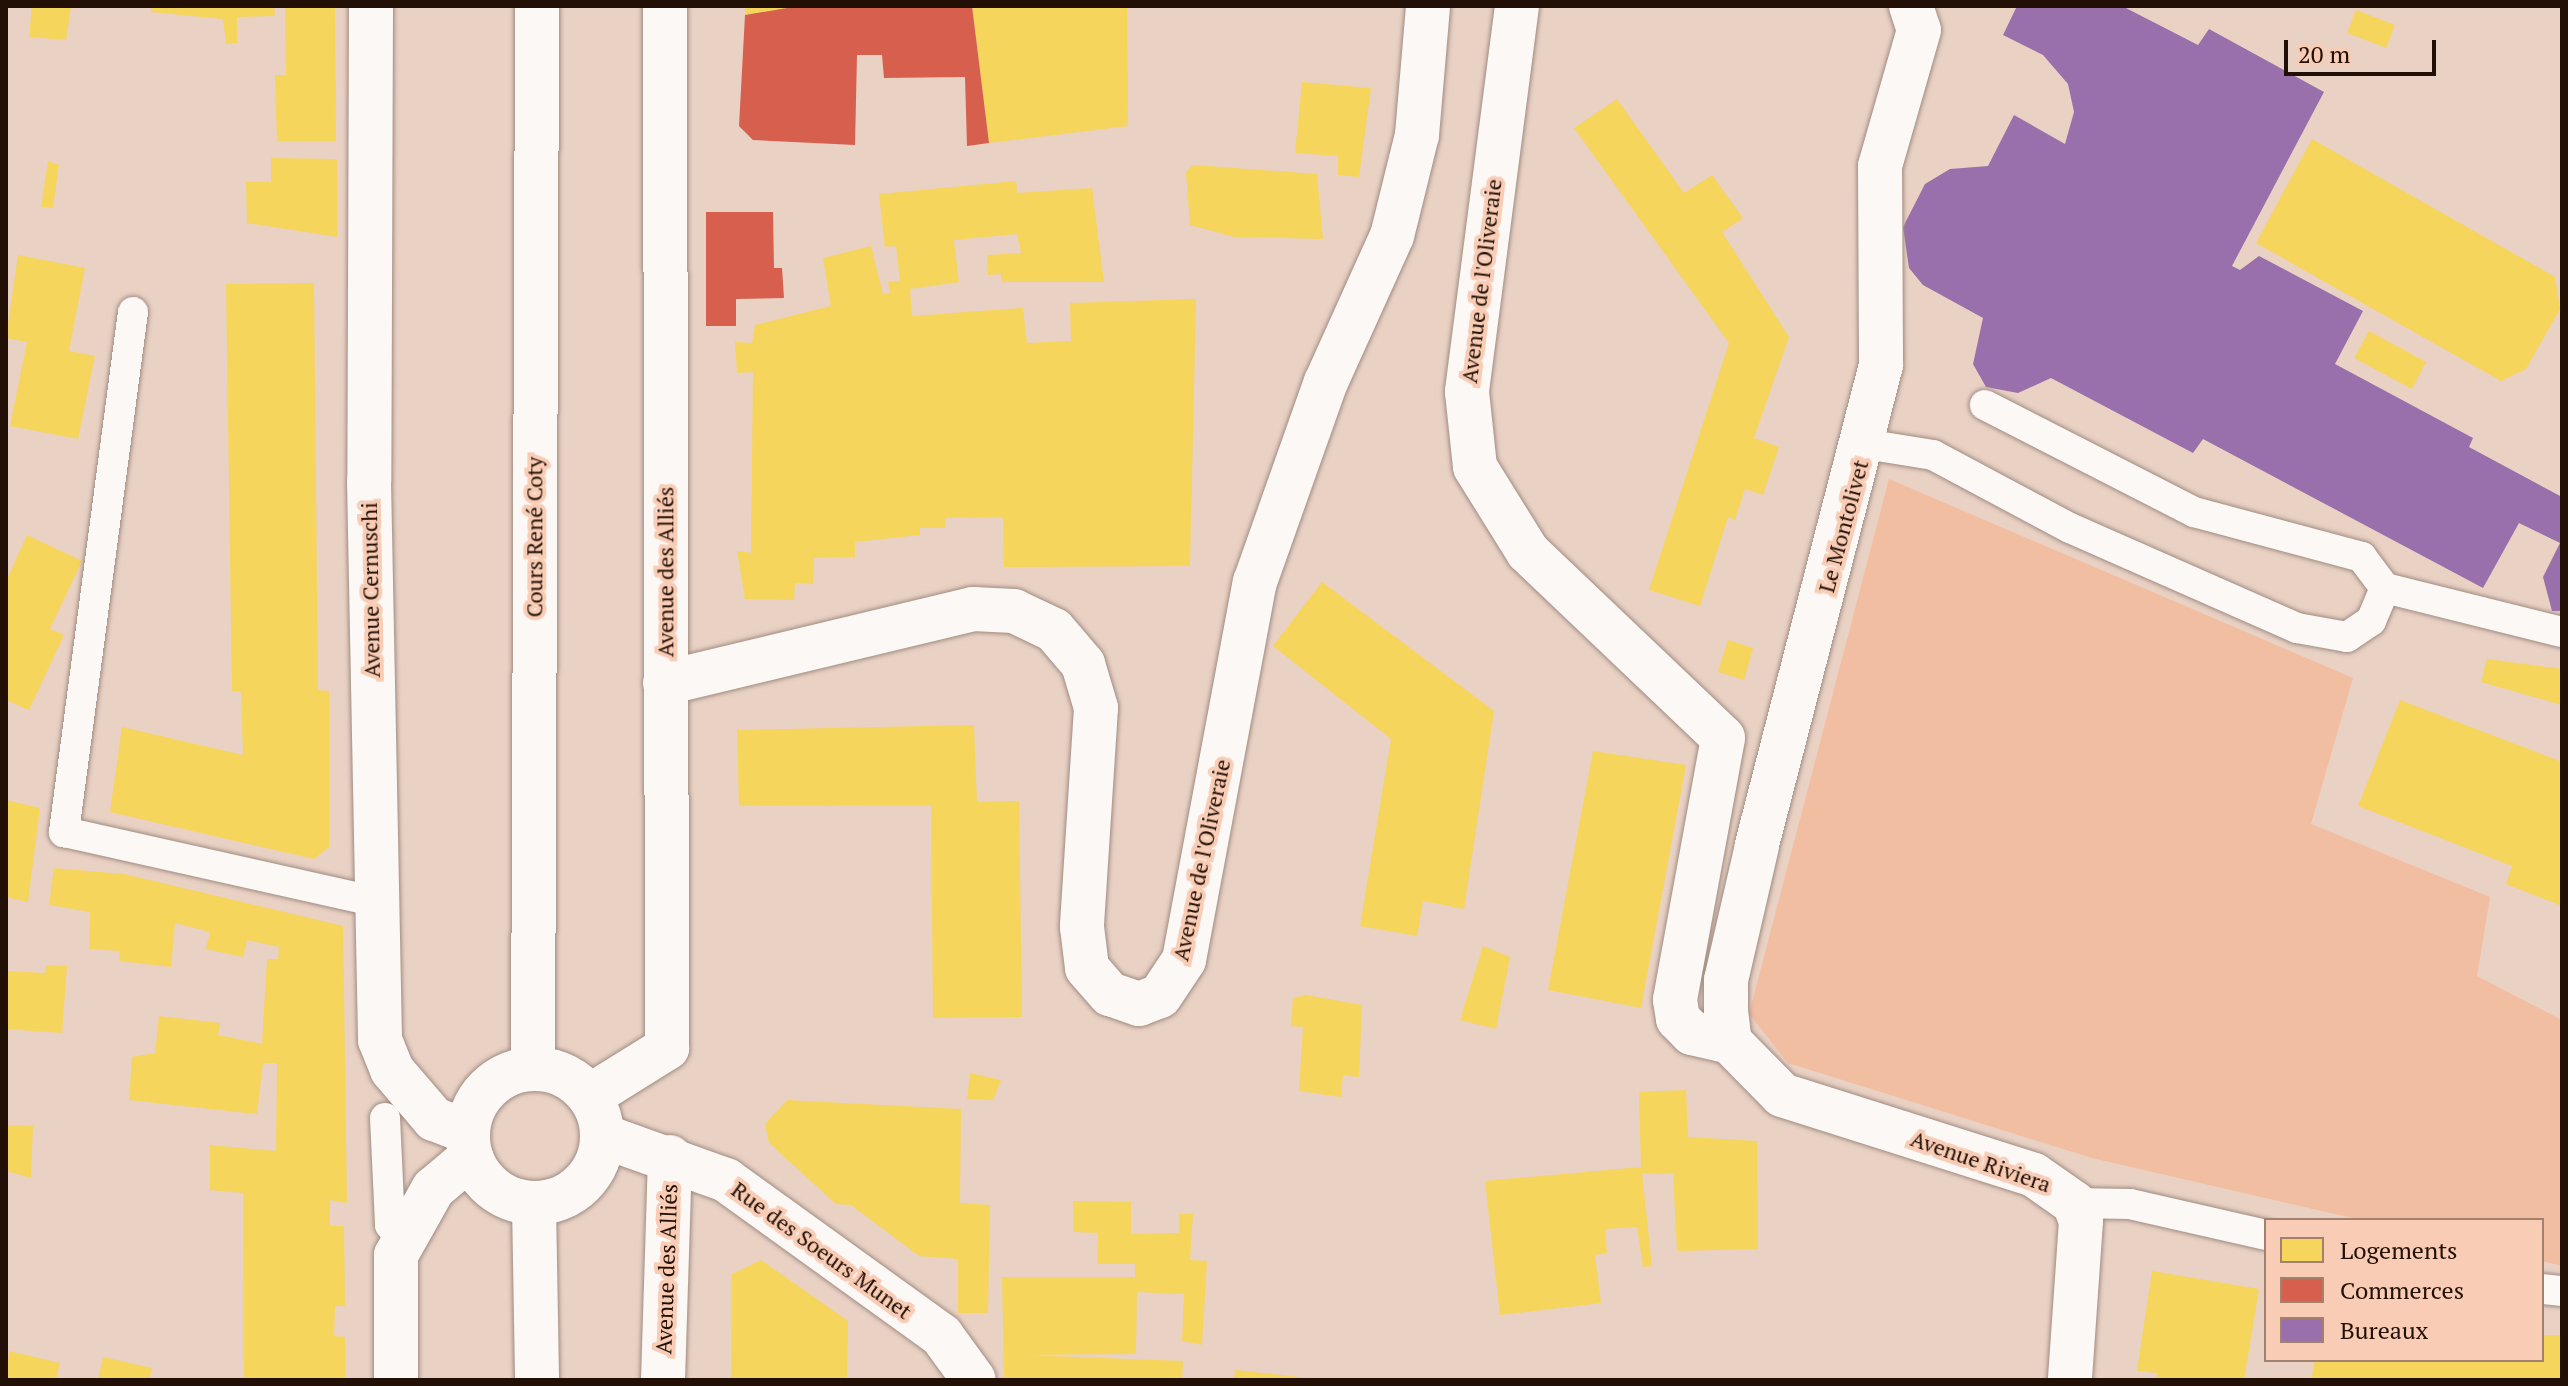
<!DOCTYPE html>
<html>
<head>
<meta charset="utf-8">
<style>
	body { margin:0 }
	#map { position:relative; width:2568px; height:1386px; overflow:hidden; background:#e9d1c4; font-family:"PT Serif",serif }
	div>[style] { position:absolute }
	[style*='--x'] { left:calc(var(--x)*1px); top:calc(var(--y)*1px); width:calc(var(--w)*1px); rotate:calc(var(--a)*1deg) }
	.green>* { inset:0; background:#f2bea2 }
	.homes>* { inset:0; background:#f6d55c }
	.shops>* { inset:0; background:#d6604d }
	.offices>* { inset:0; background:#9970ab }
	.roads { filter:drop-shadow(0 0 2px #a08c81) drop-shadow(0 0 2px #a08c81) }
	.service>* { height:30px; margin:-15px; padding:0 15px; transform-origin:15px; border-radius:15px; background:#fcf8f6 }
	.minor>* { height:44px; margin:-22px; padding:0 22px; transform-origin:22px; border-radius:22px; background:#fcf8f6 }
	.tertiary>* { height:44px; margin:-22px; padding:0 22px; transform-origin:22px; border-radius:22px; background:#fcf8f6 }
	.tertiary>.ring { margin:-22px; padding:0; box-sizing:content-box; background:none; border:44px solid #fcf8f6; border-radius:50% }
	span { translate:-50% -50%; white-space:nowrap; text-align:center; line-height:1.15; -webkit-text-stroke:8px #f8ccb5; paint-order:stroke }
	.street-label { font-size:22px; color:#221006 }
	.frame { position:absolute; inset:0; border:8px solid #221006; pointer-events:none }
	.legend { position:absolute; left:2264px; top:1218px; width:280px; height:144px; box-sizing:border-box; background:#f8ccb5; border:2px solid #a2816f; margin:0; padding:10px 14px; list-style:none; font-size:24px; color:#221006 }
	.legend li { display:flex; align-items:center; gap:16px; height:40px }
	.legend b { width:40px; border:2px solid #a2816f }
	.scale { position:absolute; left:2284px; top:40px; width:152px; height:36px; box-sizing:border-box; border:4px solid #221006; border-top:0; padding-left:10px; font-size:24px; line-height:28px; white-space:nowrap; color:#221006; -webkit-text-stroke:6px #f8ccb5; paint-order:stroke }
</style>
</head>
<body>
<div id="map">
	<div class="green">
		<div style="clip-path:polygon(1889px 479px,2353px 678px,2311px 824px,2490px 897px,2477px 976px,2562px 1020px,2562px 1266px,2542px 1261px,2542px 1220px,2361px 1220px,2092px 1158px,1788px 1063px,1749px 1014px)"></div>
	</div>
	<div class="homes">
		<div style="clip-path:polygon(32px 6px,71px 6px,66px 40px,29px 37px)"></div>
		<div style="clip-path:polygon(152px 6px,274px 6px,275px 16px,237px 17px,237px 43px,226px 44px,223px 19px,151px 12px)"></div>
		<div style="clip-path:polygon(285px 6px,335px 6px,336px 141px,277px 141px,275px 75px,286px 75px)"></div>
		<div style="clip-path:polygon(745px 6px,789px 6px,789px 8px,745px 15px)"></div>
		<div style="clip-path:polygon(972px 6px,1127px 6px,1128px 126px,989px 143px)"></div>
		<div style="clip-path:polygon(2356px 10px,2395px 25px,2386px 48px,2347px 33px)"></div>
		<div style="clip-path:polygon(1302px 82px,1371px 88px,1359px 177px,1338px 175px,1338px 156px,1295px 153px)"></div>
		<div style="clip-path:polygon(1617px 99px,1684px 193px,1712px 175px,1743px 218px,1722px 232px,1789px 337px,1754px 438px,1779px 447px,1763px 495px,1745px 489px,1735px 520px,1728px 517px,1700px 606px,1649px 590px,1729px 343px,1574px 128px)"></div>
		<div style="clip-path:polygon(2312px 139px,2555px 277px,2560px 309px,2526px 369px,2501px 381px,2256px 243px)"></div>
		<div style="clip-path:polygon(271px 158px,337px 159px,337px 237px,247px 223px,246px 182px,271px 182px)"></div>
		<div style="clip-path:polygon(48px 161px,59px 165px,53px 208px,41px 207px)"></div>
		<div style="clip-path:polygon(1193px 165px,1317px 174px,1323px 239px,1234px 237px,1190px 225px,1186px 172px)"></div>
		<div style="clip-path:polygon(1016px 181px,1017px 193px,1092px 188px,1104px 282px,1001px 282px,1001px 274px,988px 275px,987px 255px,1021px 253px,1017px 234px,954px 240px,959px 282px,910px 289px,912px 316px,1023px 308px,1027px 343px,1071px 341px,1070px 303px,1196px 299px,1190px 566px,1004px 567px,1003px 517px,945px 518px,945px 528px,920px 528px,920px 535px,855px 542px,855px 557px,814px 558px,813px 584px,795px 583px,794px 600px,745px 599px,737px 551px,751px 553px,753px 372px,737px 373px,735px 342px,752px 343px,755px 325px,831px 306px,823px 258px,871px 246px,883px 294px,890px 293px,888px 282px,900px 281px,896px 246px,885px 247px,879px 194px)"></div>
		<div style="clip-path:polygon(18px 255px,85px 268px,69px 351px,95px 356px,78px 439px,10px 426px,27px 342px,6px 338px)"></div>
		<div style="clip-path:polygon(314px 283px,318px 690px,329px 691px,329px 847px,314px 859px,110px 812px,122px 727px,243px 755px,241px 692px,232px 691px,226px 284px)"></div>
		<div style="clip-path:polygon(2369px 331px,2426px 362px,2412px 389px,2354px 358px)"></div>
		<div style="clip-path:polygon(27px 535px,82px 561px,50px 629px,64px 635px,29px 710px,6px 700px,6px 581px)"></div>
		<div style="clip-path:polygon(1322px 582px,1494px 711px,1464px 909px,1423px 901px,1417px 936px,1360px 926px,1391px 739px,1273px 646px)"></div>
		<div style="clip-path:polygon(1728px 640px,1753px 648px,1744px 680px,1718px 672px)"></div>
		<div style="clip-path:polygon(2487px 659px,2562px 669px,2562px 705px,2481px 682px)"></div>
		<div style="clip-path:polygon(2400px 700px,2562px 762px,2562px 906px,2506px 884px,2512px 866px,2358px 806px)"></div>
		<div style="clip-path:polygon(974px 725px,977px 802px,1019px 801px,1022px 1017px,933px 1018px,931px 805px,739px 806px,737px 730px)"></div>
		<div style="clip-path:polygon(1593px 751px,1686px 765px,1641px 1008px,1548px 990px)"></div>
		<div style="clip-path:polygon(6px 800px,40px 808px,28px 902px,6px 897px)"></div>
		<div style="clip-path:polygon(54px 868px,124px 874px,343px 926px,347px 1203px,330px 1200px,330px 1226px,344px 1226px,345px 1306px,335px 1306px,334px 1336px,345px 1337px,345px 1380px,244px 1380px,243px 1193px,210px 1190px,210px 1145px,276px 1151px,277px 1063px,263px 1063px,257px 1114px,129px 1100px,132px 1057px,155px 1053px,159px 1016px,220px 1023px,218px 1035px,262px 1044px,267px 959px,278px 959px,279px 947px,247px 940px,243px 957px,206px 949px,210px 932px,175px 923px,171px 967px,119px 961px,120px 951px,89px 949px,90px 912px,49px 905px)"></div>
		<div style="clip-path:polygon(1483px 946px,1510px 957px,1496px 1029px,1460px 1020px)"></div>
		<div style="clip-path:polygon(46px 965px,67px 966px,62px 1033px,6px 1029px,6px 971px,45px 973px)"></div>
		<div style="clip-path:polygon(1306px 995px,1362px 1005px,1359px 1077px,1343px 1075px,1341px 1097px,1299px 1091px,1303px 1027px,1291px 1026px,1293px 998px)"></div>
		<div style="clip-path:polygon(970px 1073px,1001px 1080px,993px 1100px,967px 1099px)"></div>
		<div style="clip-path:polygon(1686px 1090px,1688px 1137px,1757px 1141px,1758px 1249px,1677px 1251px,1673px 1174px,1642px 1173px,1652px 1266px,1643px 1267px,1637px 1227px,1605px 1229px,1607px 1253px,1595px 1255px,1601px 1303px,1500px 1315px,1485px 1181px,1641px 1167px,1639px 1092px)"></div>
		<div style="clip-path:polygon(787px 1100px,961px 1109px,960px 1203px,990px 1205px,988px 1313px,958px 1313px,958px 1259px,919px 1256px,851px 1205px,836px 1204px,769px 1143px,765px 1124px)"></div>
		<div style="clip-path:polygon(6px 1125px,33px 1126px,31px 1178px,6px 1171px)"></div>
		<div style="clip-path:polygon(1073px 1201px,1131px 1202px,1131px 1234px,1179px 1233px,1179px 1214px,1193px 1214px,1190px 1260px,1207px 1261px,1202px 1345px,1182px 1341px,1184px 1294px,1137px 1292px,1136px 1354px,1022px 1355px,1183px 1361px,1182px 1380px,1004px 1380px,1002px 1277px,1135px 1277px,1135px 1264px,1097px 1264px,1098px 1233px,1073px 1232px)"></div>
		<div style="clip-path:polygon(761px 1260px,848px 1321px,847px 1380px,731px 1380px,732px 1274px)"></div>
		<div style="clip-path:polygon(2152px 1271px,2259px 1289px,2244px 1380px,2156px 1380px,2157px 1373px,2137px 1371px)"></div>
		<div style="clip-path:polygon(2542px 1335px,2562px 1335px,2562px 1380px,2311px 1380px,2315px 1360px,2542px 1360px)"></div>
		<div style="clip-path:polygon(9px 1351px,60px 1363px,56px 1380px,6px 1380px)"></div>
		<div style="clip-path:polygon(103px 1357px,152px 1368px,149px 1380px,98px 1380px)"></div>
		<div style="clip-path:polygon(1235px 1370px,1310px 1378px,1310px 1380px,1234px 1380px)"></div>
	</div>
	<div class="shops">
		<div style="clip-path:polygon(799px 6px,972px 6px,989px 143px,967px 146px,965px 77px,884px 78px,882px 55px,857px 55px,855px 145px,753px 140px,739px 126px,745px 15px)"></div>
		<div style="clip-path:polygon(706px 212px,773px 212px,774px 268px,782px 268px,784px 298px,736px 299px,736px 326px,706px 326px)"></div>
	</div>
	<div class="offices">
		<div style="clip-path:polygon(2017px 6px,2122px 6px,2198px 45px,2209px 29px,2324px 92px,2232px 266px,2240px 270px,2259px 256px,2363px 311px,2335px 364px,2473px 438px,2469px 447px,2562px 497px,2562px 611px,2552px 611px,2543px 577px,2560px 543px,2519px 523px,2483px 588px,2203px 439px,2193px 453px,2051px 378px,2018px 393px,1986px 387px,1973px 364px,1983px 318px,1923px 285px,1909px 268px,1903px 227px,1925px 184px,1950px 169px,1988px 166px,2014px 115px,2065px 144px,2074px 112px,2068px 84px,2043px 55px,2003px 35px)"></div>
	</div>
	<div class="roads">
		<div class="service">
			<div style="--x:133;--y:312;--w:525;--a:97.56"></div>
			<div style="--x:64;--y:832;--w:317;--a:12.6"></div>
			<div style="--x:1865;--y:444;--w:69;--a:9.2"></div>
			<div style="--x:1933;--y:455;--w:155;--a:28.1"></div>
			<div style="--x:2070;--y:528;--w:248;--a:23.8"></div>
			<div style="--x:2297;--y:628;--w:51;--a:10.2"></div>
			<div style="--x:2347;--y:637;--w:29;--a:-34"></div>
			<div style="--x:2371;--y:621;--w:36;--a:-67"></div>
			<div style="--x:2385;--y:588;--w:39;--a:-127"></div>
			<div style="--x:2362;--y:557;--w:174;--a:-165"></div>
			<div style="--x:2194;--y:512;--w:235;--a:-152.9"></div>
			<div style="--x:2385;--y:588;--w:182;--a:14"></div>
			<div style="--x:385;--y:1118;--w:107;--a:87.3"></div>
			<div style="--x:390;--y:1225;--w:20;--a:49"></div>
			<div style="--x:2074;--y:1203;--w:56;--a:1"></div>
			<div style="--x:2130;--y:1204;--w:139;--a:12.8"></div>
			<div style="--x:2542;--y:1289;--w:20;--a:6"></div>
		</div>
		<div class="minor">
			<div style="--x:371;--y:6;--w:475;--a:90.2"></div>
			<div style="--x:369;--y:481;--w:559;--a:88.87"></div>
			<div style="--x:380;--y:1040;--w:32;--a:68"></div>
			<div style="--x:392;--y:1070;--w:65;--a:49.4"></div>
			<div style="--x:434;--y:1119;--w:36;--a:21"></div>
			<div style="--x:1517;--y:6;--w:389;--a:97.4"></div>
			<div style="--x:1467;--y:392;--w:75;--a:83.9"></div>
			<div style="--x:1475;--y:467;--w:100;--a:58.1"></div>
			<div style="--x:1528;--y:552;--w:269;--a:43.6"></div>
			<div style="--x:1723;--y:738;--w:266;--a:100.4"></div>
			<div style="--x:1675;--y:1000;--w:19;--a:81"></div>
			<div style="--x:1678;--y:1019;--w:20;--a:45"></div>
			<div style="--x:1692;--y:1033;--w:39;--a:13"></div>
			<div style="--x:1911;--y:6;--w:25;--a:72"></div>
			<div style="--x:1919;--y:30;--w:141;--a:106"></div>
			<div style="--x:1880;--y:166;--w:199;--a:89.7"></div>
			<div style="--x:1881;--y:365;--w:497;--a:104.5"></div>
			<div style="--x:1757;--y:846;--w:138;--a:103"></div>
			<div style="--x:1726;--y:980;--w:31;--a:90"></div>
			<div style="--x:1726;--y:1011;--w:31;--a:83"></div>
			<div style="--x:1730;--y:1042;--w:74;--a:45.5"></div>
			<div style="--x:1782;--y:1095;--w:264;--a:17.6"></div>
			<div style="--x:2034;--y:1175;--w:49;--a:35"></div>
			<div style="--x:2074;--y:1203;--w:19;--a:69"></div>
			<div style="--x:2081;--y:1221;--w:159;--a:94"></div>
			<div style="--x:665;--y:683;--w:317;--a:-13.5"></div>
			<div style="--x:973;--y:609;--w:41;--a:2.8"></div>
			<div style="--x:1014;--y:611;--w:44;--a:25.4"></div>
			<div style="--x:1054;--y:630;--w:45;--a:49.5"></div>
			<div style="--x:1083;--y:664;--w:46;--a:73.5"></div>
			<div style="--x:1096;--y:708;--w:219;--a:93.7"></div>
			<div style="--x:1082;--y:927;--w:41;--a:83"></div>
			<div style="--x:1087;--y:968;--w:35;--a:49"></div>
			<div style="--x:1110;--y:994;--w:31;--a:19"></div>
			<div style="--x:1139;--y:1004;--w:22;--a:-21"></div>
			<div style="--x:1160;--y:996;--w:43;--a:-56.3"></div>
			<div style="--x:1184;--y:960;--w:385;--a:-79.4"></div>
			<div style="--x:1255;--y:582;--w:212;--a:-70.5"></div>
			<div style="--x:1326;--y:382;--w:160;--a:-65.7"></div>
			<div style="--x:1392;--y:236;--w:104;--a:-76.1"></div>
			<div style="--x:1417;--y:135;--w:129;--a:-85.1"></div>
			<div style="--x:590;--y:1096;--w:91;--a:-31.9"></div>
			<div style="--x:667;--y:1048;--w:1042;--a:-90.11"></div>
			<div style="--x:603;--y:1136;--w:131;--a:19.7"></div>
			<div style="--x:726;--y:1180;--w:266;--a:35.8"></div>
			<div style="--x:942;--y:1336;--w:54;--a:54"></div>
			<div style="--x:396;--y:1380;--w:125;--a:-90"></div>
			<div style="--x:396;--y:1255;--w:76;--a:-60.7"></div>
			<div style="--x:433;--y:1189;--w:50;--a:-40.1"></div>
			<div style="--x:663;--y:1380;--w:223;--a:-88.2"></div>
		</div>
		<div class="tertiary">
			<div style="--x:533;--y:1068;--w:1062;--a:-89.78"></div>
			<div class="ring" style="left:468px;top:1069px;width:90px;height:90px"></div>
			<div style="--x:534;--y:1204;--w:176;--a:89"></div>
		</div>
	</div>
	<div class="street-label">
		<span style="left:1481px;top:281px;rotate:-83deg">Avenue de l'Oliveraie</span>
		<span style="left:1843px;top:526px;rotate:-75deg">Le Montolivet</span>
		<span style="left:534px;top:537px;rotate:-90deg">Cours René Coty</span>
		<span style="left:665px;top:572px;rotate:-90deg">Avenue des Alliés</span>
		<span style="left:370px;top:590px;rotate:-91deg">Avenue Cernuschi</span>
		<span style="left:1201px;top:860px;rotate:-78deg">Avenue de l'Oliveraie</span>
		<span style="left:1981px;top:1161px;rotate:19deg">Avenue Riviera</span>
		<span style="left:822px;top:1250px;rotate:36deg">Rue des Soeurs Munet</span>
		<span style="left:666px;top:1269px;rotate:-88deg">Avenue des Alliés</span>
	</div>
	<div class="frame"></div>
	<ul class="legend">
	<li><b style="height:22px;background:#f6d55c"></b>Logements</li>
	<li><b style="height:22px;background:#d6604d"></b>Commerces</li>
	<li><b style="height:22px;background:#9970ab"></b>Bureaux</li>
	</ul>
	<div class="scale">20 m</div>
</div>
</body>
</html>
